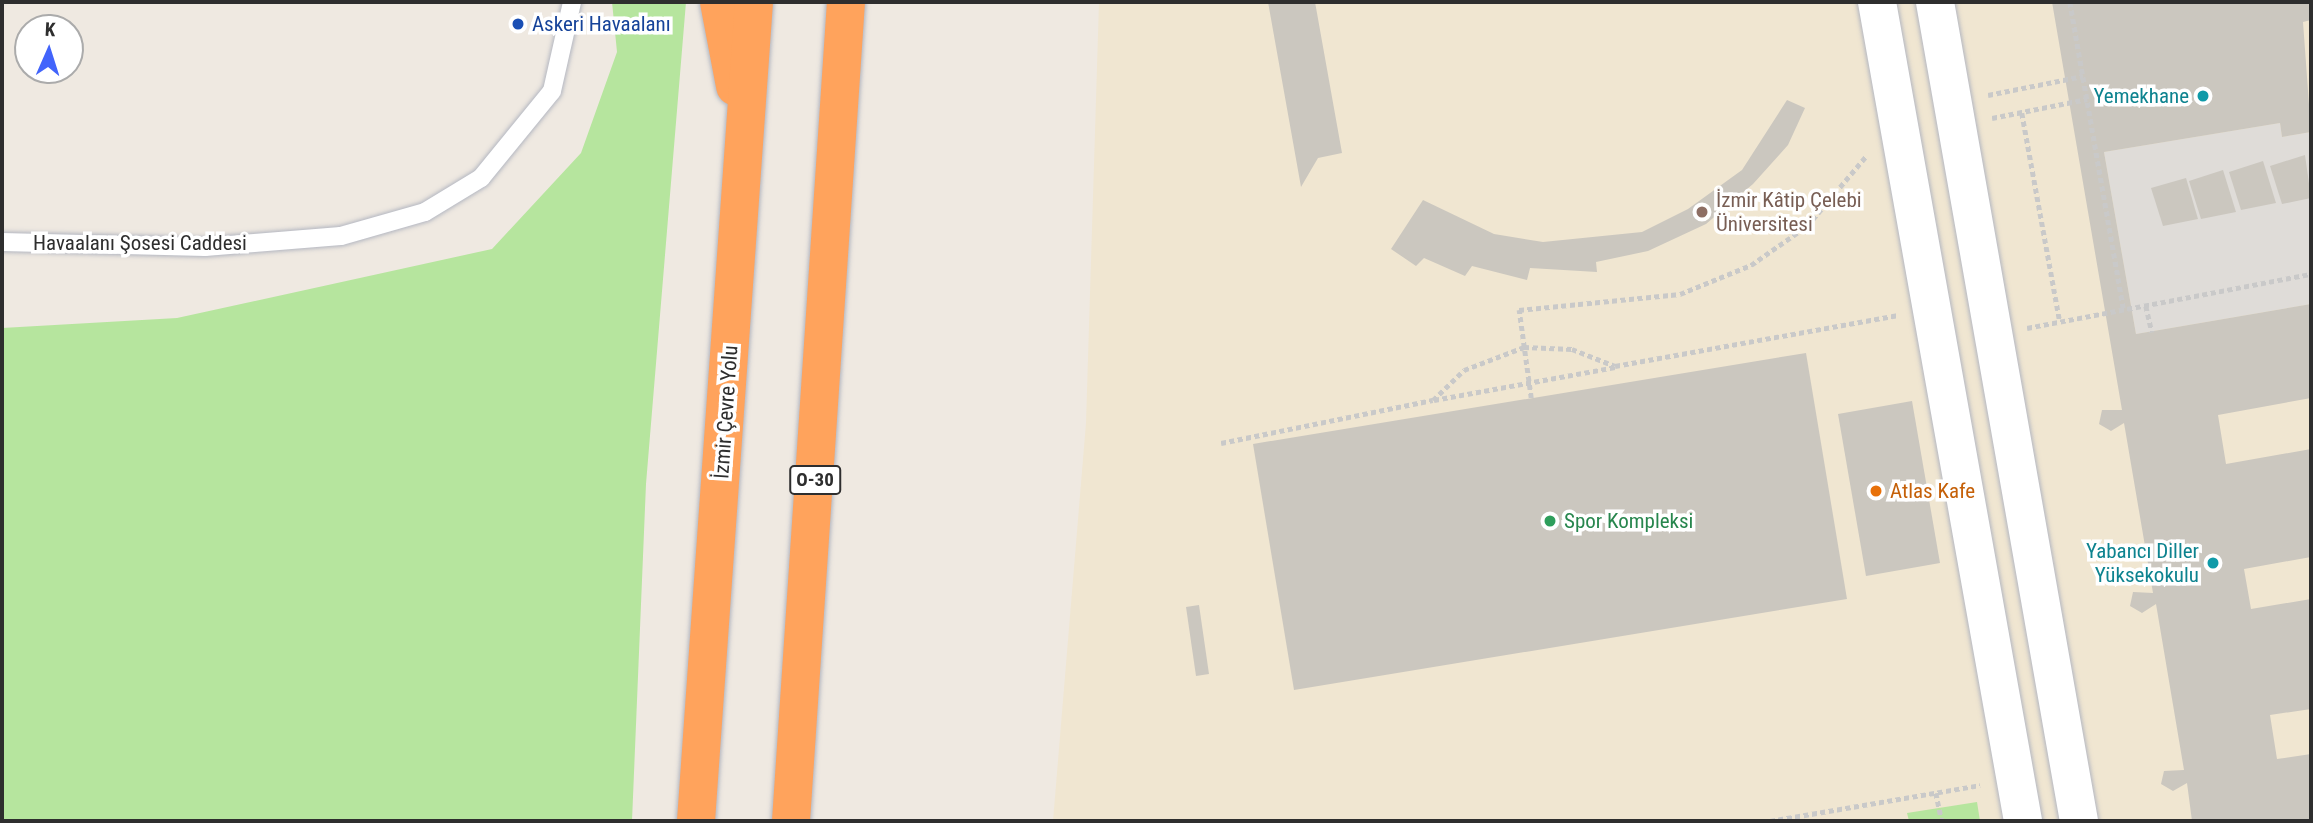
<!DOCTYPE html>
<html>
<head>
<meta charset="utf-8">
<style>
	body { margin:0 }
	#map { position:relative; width:2313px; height:823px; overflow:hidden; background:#efe9e1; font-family:"Roboto Condensed",sans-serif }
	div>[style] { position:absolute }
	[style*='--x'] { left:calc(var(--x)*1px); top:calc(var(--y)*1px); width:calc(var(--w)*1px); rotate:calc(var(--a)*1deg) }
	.education>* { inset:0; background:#f0e6d1 }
	.green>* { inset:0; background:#b6e59e }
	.plaza>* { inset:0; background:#dfdcd8 }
	.building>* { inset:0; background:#cbc7bf }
	.path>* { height:4.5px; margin-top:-2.25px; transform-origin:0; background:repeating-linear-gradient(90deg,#c9c9c9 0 5px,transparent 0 8.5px) }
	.roads { filter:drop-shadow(0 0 2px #b4b7c1) drop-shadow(0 0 2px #b4b7c1) }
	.lane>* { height:18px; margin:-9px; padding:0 9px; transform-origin:9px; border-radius:9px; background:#fff }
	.secondary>* { height:38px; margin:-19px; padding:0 19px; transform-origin:19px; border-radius:19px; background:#fff }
	.highway>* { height:38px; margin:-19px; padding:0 19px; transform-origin:19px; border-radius:19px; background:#ffa35c }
	.dots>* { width:19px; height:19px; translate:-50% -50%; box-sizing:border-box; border:4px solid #fff; border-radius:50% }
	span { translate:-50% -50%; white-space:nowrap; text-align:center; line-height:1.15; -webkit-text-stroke:7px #fff; paint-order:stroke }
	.shield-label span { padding:2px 5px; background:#fff; border:2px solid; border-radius:5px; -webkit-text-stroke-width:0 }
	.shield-label { font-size:19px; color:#2e2e2e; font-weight:700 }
	.transit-label { font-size:21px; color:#164399 }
	.left { translate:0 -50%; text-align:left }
	.culture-label { font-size:21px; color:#0d838f }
	.right { translate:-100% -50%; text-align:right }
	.education-label { font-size:21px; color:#785e54 }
	.street-label { font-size:21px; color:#2e2e2e }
	.food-label { font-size:21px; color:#c56008 }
	.leisure-label { font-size:21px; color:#27864d }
	.frame { position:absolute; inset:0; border:4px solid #2e2e2e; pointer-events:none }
	.north { position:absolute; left:14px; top:14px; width:70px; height:70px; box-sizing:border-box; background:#fff; border:2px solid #ababab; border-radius:50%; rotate:3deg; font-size:19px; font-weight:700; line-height:28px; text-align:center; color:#2e2e2e }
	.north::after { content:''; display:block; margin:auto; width:24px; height:32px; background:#4264fb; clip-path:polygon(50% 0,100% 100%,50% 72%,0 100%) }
</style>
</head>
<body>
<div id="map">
	<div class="education">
		<div style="clip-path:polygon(1099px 2px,2311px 2px,2311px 821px,1053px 821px,1086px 423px)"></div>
	</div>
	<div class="green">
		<div style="clip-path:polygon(612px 2px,686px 2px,646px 484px,632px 821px,2px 821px,2px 328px,177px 318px,492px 249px,581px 153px,617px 52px)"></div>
		<div style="clip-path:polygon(1977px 802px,1980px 821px,1909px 821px,1907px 813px)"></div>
	</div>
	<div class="plaza">
		<div style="clip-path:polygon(2280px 123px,2282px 137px,2311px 132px,2311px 304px,2136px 334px,2104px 152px)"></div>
	</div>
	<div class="building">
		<div style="clip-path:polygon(1268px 2px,1315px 2px,1342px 153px,1318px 158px,1301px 187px)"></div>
		<div style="clip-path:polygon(2052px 2px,2311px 2px,2311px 20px,2303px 22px,2311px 132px,2282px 137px,2280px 123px,2104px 152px,2136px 334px,2311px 304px,2311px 398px,2218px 415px,2226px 464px,2311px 449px,2311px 557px,2244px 569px,2251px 609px,2311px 599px,2311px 709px,2270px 715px,2277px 759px,2311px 754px,2311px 821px,2192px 821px,2187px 783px,2173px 791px,2161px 784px,2164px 771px,2184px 770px,2156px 604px,2142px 613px,2130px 606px,2133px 592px,2153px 593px,2124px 423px,2111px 431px,2099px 424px,2102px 410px,2122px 410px)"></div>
		<div style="clip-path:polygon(1787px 100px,1805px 108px,1788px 145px,1753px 184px,1706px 224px,1648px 251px,1596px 262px,1597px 272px,1530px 268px,1527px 280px,1472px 266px,1465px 276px,1424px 258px,1416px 266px,1391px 249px,1423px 200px,1494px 234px,1543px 242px,1642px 232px,1688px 209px,1742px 170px)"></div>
		<div style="clip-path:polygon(2305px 155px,2311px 198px,2282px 204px,2270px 166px)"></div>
		<div style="clip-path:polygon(2263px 161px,2276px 203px,2241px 210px,2229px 172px)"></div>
		<div style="clip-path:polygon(2223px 170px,2236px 212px,2201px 219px,2189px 181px)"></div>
		<div style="clip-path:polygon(2186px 178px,2198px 219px,2163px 226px,2151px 188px)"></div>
		<div style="clip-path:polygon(1806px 353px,1847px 599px,1294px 690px,1253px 444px)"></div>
		<div style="clip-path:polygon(1912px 401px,1940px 563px,1866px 576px,1838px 414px)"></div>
		<div style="clip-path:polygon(1199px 605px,1209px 674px,1196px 676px,1186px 607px)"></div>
	</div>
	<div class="path">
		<div style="--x:2070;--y:2;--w:313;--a:80.1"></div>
		<div style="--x:1988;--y:95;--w:97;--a:-11.3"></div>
		<div style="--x:2022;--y:113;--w:212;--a:79.7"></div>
		<div style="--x:1992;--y:118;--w:97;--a:-11.3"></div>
		<div style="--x:2146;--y:306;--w:27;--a:77"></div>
		<div style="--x:2027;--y:328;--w:289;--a:-10.8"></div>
		<div style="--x:1531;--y:398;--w:89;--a:-97.8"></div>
		<div style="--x:1519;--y:310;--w:162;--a:-5.7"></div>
		<div style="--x:1680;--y:294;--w:77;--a:-22.2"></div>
		<div style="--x:1751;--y:265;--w:68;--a:-34.9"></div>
		<div style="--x:1807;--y:226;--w:93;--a:-49.8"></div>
		<div style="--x:1434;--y:400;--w:184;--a:-10.3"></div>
		<div style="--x:1221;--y:443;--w:216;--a:-11.5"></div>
		<div style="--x:1433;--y:400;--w:43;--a:-44.1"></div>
		<div style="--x:1464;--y:370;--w:64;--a:-21"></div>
		<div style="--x:1524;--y:347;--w:48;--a:2.4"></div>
		<div style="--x:1572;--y:349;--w:46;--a:21.6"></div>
		<div style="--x:1615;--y:366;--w:288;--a:-10.2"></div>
		<div style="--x:1936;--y:793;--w:29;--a:78"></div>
		<div style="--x:1770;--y:821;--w:213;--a:-9.7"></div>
	</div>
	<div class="roads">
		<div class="lane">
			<div style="--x:2;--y:242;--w:203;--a:1.4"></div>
			<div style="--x:205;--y:247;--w:136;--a:-4.6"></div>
			<div style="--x:341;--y:236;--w:87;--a:-15.9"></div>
			<div style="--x:425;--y:212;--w:66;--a:-31.3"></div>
			<div style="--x:481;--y:178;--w:112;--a:-50.8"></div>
			<div style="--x:552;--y:91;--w:91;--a:-77.3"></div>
		</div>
		<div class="secondary">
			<div style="--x:1877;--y:2;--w:832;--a:79.89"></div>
			<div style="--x:1935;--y:2;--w:832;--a:80.03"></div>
		</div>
		<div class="highway">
			<div style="--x:719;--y:2;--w:86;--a:79.2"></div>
			<div style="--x:696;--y:821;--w:821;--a:-85.95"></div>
			<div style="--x:791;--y:821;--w:821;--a:-86.16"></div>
		</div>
	</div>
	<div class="dots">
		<div style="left:518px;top:24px;background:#1a4fb4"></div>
		<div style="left:2203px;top:96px;background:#0f9aa8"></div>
		<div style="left:1702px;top:212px;background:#8d6e63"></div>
		<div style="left:1876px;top:491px;background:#e8710a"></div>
		<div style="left:1550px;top:521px;background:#2e9e5b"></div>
		<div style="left:2213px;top:563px;background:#0f9aa8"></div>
	</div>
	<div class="shield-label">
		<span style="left:815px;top:480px">O-30</span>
	</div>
	<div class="transit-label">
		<span class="left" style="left:532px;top:24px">Askeri Havaalanı</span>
	</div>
	<div class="culture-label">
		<span class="right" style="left:2189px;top:96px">Yemekhane</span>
		<span class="right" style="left:2199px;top:563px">Yabancı Diller<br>Yüksekokulu</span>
	</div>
	<div class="education-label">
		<span class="left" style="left:1716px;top:212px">İzmir Kâtip Çelebi<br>Üniversitesi</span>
	</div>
	<div class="street-label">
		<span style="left:140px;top:243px">Havaalanı Şosesi Caddesi</span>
		<span style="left:726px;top:412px;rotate:-86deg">İzmir Çevre Yolu</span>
	</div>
	<div class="food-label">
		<span class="left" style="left:1890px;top:491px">Atlas Kafe</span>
	</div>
	<div class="leisure-label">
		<span class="left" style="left:1564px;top:521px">Spor Kompleksi</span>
	</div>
	<div class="frame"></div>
	<div class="north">K</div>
</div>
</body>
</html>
